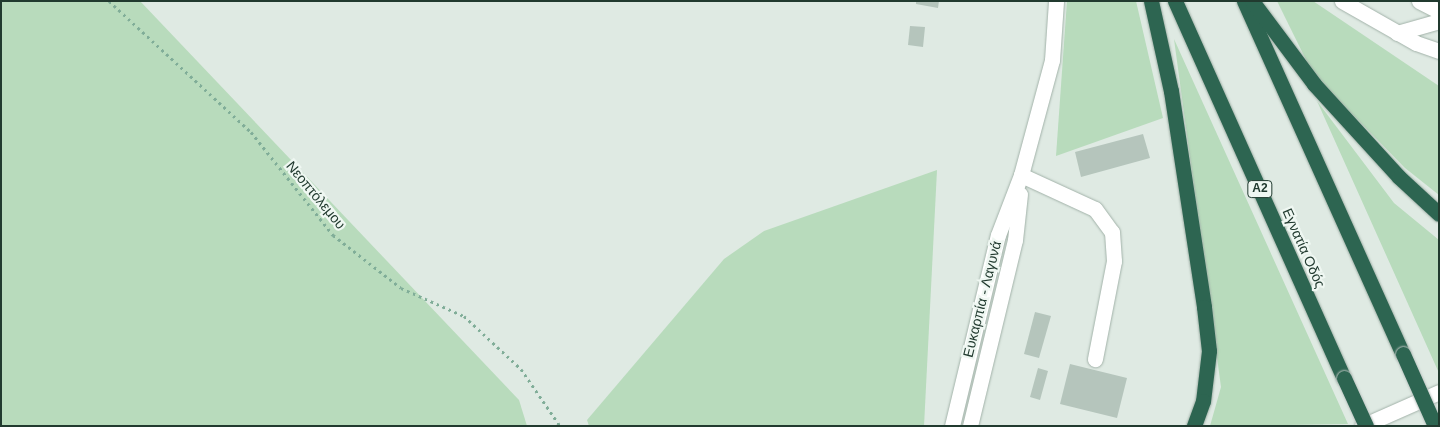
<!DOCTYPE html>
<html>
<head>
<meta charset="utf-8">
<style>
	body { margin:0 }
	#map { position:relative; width:1440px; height:427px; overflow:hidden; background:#dfeae3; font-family:Arial,sans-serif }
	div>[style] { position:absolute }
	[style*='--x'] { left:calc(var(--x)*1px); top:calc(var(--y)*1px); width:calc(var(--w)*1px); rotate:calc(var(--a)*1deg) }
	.green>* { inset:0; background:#b8dbbc }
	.building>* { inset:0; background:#b5c5bc }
	.path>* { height:3px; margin-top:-1.5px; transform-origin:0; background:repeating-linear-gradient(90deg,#80ad98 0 2.5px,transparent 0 6.5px) }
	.roads { filter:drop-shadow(0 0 1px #a2b2a9) drop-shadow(0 0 1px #a2b2a9) }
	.minor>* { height:15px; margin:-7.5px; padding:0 7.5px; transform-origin:7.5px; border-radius:7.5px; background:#fff }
	.highway>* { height:15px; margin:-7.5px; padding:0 7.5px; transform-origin:7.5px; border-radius:7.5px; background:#2d6551 }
	.bridges { filter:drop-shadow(0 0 1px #bcc4c1) drop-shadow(0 0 1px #bcc4c1) }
	.highway-bridge>* { height:15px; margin:-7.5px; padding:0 7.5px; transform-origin:7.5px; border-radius:7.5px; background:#2d6551 }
	span { translate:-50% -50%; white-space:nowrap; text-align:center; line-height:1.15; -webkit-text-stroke:4.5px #eff7f2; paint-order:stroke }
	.shield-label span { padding:1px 4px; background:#eff7f2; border:1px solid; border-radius:4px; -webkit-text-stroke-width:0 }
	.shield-label { font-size:12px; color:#213a2f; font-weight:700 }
	.street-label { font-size:14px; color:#213a2f }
	.frame { position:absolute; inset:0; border:2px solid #213a2f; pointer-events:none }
</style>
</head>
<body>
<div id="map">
	<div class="green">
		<div style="clip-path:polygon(1px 1px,140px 1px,519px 400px,527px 426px,1px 426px)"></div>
		<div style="clip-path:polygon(1067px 1px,1136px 1px,1163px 118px,1056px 156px)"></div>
		<div style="clip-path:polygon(1277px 1px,1313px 1px,1439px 86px,1439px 195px,1405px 168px,1313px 74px)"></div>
		<div style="clip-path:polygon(1174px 39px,1348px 424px,1210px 426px,1221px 387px)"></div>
		<div style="clip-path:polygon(1317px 101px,1394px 203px,1439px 240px,1439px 373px)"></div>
		<div style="clip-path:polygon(937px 170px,924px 426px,589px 426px,587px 420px,724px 259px,764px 231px)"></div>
	</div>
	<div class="building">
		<div style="clip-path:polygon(916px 1px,939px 1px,938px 8px,916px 4px)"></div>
		<div style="clip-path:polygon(910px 26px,925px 27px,923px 47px,908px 45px)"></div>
		<div style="clip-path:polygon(1143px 134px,1150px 158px,1081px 177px,1075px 152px)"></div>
		<div style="clip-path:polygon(1035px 312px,1051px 316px,1039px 358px,1024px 354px)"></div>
		<div style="clip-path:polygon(1070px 364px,1127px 378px,1117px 418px,1060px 404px)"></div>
		<div style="clip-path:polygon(1038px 368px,1048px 371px,1040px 400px,1030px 397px)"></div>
	</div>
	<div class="path">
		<div style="--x:109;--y:1;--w:193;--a:42.7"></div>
		<div style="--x:251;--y:132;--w:132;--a:51.5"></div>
		<div style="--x:333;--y:235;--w:86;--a:37.9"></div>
		<div style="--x:401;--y:288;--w:69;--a:24"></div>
		<div style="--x:464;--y:316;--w:78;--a:42.9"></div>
		<div style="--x:521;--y:369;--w:69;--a:55.6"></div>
	</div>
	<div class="roads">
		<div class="minor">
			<div style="--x:1342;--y:1;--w:85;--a:29.6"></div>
			<div style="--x:1416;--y:43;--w:24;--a:19"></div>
			<div style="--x:1419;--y:1;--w:22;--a:27"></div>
			<div style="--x:1397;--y:33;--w:44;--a:-15.9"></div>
			<div style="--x:1021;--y:175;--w:81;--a:24.7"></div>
			<div style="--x:1095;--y:209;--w:29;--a:54"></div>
			<div style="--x:1112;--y:232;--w:29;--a:86"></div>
			<div style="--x:1114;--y:261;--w:100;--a:101"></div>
			<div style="--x:952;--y:426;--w:196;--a:-76.5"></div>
			<div style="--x:998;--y:235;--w:64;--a:-69"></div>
			<div style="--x:1021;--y:175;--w:119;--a:-74.9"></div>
			<div style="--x:1052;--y:60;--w:59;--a:-86.1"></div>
			<div style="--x:970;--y:426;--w:191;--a:-76.4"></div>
			<div style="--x:1015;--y:240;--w:46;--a:-83.8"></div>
			<div style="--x:1362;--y:426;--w:84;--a:-23.8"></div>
		</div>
		<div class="highway">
			<div style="--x:1151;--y:1;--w:92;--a:77.5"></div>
			<div style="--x:1171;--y:91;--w:219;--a:81.3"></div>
			<div style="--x:1204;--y:307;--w:44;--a:83.5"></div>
			<div style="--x:1209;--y:351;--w:50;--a:96.8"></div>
			<div style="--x:1203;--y:401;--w:27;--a:110"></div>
			<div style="--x:1175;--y:1;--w:413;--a:65.9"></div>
			<div style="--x:1244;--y:1;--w:387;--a:65.8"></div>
			<div style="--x:1252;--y:1;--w:104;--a:53.2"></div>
			<div style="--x:1314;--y:84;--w:126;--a:47.6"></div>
			<div style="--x:1399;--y:177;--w:54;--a:42.8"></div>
		</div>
	</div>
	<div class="bridges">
		<div class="highway-bridge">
			<div style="--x:1403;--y:354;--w:79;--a:66"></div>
			<div style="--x:1344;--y:378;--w:53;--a:65.4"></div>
		</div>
	</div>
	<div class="shield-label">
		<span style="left:1260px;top:189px">Α2</span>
	</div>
	<div class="street-label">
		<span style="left:316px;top:195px;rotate:50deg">Νεοπτόλεμου</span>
		<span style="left:1304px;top:248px;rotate:66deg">Εγνατία Οδός</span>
		<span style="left:982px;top:299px;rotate:-76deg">Ευκαρπία - Λαγυνά</span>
	</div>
	<div class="frame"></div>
</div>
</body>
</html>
